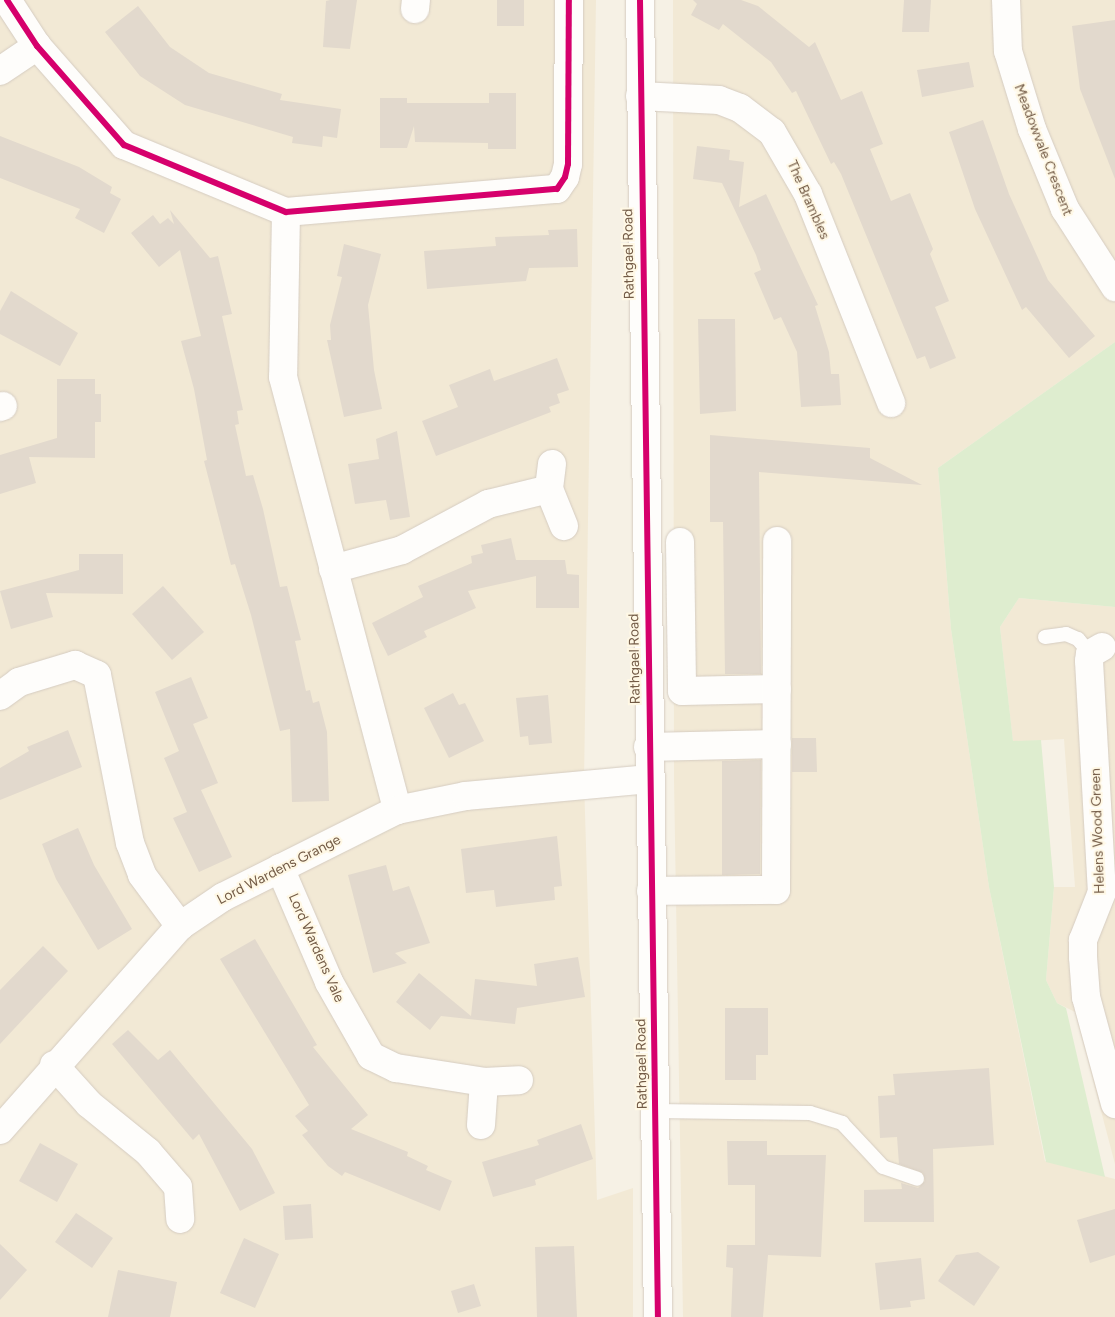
<!DOCTYPE html>
<html>
<head>
<meta charset="utf-8">
<style>
	body { margin:0 }
	#map { position:relative; width:1115px; height:1317px; overflow:hidden; background:#f6f1e5; font-family:Figtree,sans-serif }
	div>[style] { position:absolute }
	[style*='--x'] { left:calc(var(--x)*1px); top:calc(var(--y)*1px); width:calc(var(--w)*1px); rotate:calc(var(--a)*1deg) }
	.residential>* { inset:0; background:#f2e9d5 }
	.green>* { inset:0; background:#deedcf }
	.building>* { inset:0; background:#e2d9cd }
	.roads { filter:drop-shadow(0 0 1px #d5ccc1) drop-shadow(0 0 1px #d5ccc1) }
	.lane>* { height:14px; margin:-7px; padding:0 7px; transform-origin:7px; border-radius:7px; background:#fefdfb }
	.street>* { height:28px; margin:-14px; padding:0 14px; transform-origin:14px; border-radius:14px; background:#fefdfb }
	.secondary>* { height:28px; margin:-14px; padding:0 14px; transform-origin:14px; border-radius:14px; background:#fefdfb }
	.cycleway>* { height:6px; margin:-3px; padding:0 3px; transform-origin:3px; border-radius:3px; background:#d6006c }
	span { translate:-50% -50%; white-space:nowrap; text-align:center; line-height:1.15; -webkit-text-stroke:4px #fff8e5; paint-order:stroke }
	.street-label { font-size:14px; color:#735b46 }
</style>
</head>
<body>
<div id="map">
	<div class="residential">
		<div style="clip-path:polygon(0 0,596px 0,584px 781px,597px 1200px,633px 1188px,633px 1317px,0 1317px)"></div>
		<div style="clip-path:polygon(673px 0,1115px 0,1115px 342px,938px 468px,951px 629px,989px 887px,1045px 1161px,1115px 1179px,1115px 1317px,683px 1317px,674px 780px)"></div>
		<div style="clip-path:polygon(1019px 598px,1115px 607px,1115px 1164px,1075px 1012px,1057px 1003px,1046px 980px,1054px 887px,1075px 887px,1064px 739px,1013px 742px,1000px 627px)"></div>
	</div>
	<div class="green">
		<div style="clip-path:polygon(1115px 342px,1115px 607px,1019px 598px,1000px 627px,1013px 741px,1041px 740px,1054px 887px,1046px 980px,1057px 1003px,1066px 1008px,1105px 1177px,1046px 1162px,989px 887px,951px 629px,938px 468px)"></div>
	</div>
	<div class="building">
		<div style="clip-path:polygon(330px 0,357px 0,350px 49px,323px 47px,326px 1px)"></div>
		<div style="clip-path:polygon(497px 0,524px 0,524px 26px,497px 26px)"></div>
		<div style="clip-path:polygon(693px 0,741px 0,758px 6px,809px 47px,815px 42px,841px 100px,862px 91px,883px 144px,870px 149px,891px 201px,910px 193px,933px 249px,930px 254px,949px 301px,935px 307px,956px 358px,930px 369px,925px 356px,917px 359px,841px 174px,834px 162px,831px 164px,796px 91px,792px 93px,771px 62px,723px 24px,719px 30px,691px 15px,697px 4px)"></div>
		<div style="clip-path:polygon(904px 0,931px 0,929px 32px,902px 32px)"></div>
		<div style="clip-path:polygon(138px 6px,170px 47px,209px 73px,282px 94px,280px 100px,341px 109px,337px 138px,323px 136px,322px 147px,292px 143px,293px 137px,185px 105px,140px 76px,105px 32px)"></div>
		<div style="clip-path:polygon(1115px 20px,1115px 179px,1080px 89px,1072px 26px)"></div>
		<div style="clip-path:polygon(969px 62px,974px 87px,922px 97px,917px 70px)"></div>
		<div style="clip-path:polygon(489px 93px,516px 93px,516px 149px,488px 149px,488px 143px,415px 142px,414px 126px,407px 148px,380px 148px,380px 98px,407px 98px,407px 103px,489px 103px)"></div>
		<div style="clip-path:polygon(983px 120px,1009px 194px,1048px 280px,1095px 336px,1069px 358px,1026px 307px,1022px 310px,975px 209px,949px 132px)"></div>
		<div style="clip-path:polygon(0 136px,79px 167px,112px 187px,110px 193px,121px 199px,104px 233px,75px 218px,80px 209px,0 178px)"></div>
		<div style="clip-path:polygon(697px 146px,730px 150px,729px 160px,744px 162px,739px 207px,766px 194px,818px 305px,815px 306px,829px 352px,831px 374px,839px 374px,841px 405px,801px 407px,797px 352px,781px 317px,774px 320px,754px 273px,761px 270px,756px 255px,722px 183px,693px 179px)"></div>
		<div style="clip-path:polygon(170px 210px,210px 258px,218px 256px,232px 314px,222px 316px,243px 410px,237px 411px,239px 424px,235px 425px,246px 476px,253px 475px,263px 509px,280px 587px,287px 586px,301px 640px,295px 641px,306px 691px,310px 690px,313px 703px,319px 701px,327px 732px,329px 801px,292px 802px,290px 729px,280px 731px,251px 615px,235px 564px,231px 565px,204px 461px,207px 460px,194px 389px,181px 341px,201px 336px,180px 250px,159px 267px,131px 233px,153px 215px,160px 224px,168px 218px,174px 224px)"></div>
		<div style="clip-path:polygon(577px 229px,578px 267px,529px 268px,526px 281px,427px 289px,424px 251px,496px 246px,495px 237px,549px 235px,548px 230px)"></div>
		<div style="clip-path:polygon(344px 244px,381px 254px,368px 305px,374px 370px,382px 409px,344px 417px,327px 340px,331px 340px,330px 325px,342px 277px,337px 276px)"></div>
		<div style="clip-path:polygon(11px 291px,78px 333px,60px 366px,0 334px,0 311px)"></div>
		<div style="clip-path:polygon(698px 319px,735px 319px,736px 411px,700px 414px)"></div>
		<div style="clip-path:polygon(557px 358px,569px 390px,557px 394px,560px 403px,549px 407px,551px 412px,436px 456px,422px 421px,458px 407px,449px 385px,490px 369px,494px 381px)"></div>
		<div style="clip-path:polygon(57px 379px,95px 379px,95px 394px,101px 394px,101px 422px,95px 422px,95px 458px,29px 457px,36px 483px,0 494px,0 455px,57px 438px)"></div>
		<div style="clip-path:polygon(397px 431px,410px 517px,390px 520px,386px 500px,355px 504px,348px 464px,379px 459px,376px 439px)"></div>
		<div style="clip-path:polygon(710px 435px,870px 448px,870px 458px,922px 485px,759px 472px,761px 674px,725px 674px,723px 522px,710px 522px)"></div>
		<div style="clip-path:polygon(511px 538px,516px 560px,565px 560px,567px 574px,579px 575px,579px 608px,536px 608px,536px 576px,468px 591px,476px 608px,424px 631px,427px 637px,388px 656px,372px 623px,423px 597px,418px 586px,472px 563px,471px 556px,483px 553px,481px 545px)"></div>
		<div style="clip-path:polygon(79px 554px,123px 554px,123px 594px,46px 593px,53px 617px,11px 629px,0 591px,79px 570px)"></div>
		<div style="clip-path:polygon(163px 586px,204px 632px,172px 660px,132px 614px)"></div>
		<div style="clip-path:polygon(191px 677px,208px 718px,193px 724px,218px 783px,201px 790px,232px 857px,199px 872px,173px 818px,187px 812px,164px 758px,179px 751px,155px 692px)"></div>
		<div style="clip-path:polygon(453px 693px,459px 705px,465px 703px,484px 741px,449px 758px,424px 708px)"></div>
		<div style="clip-path:polygon(548px 695px,552px 743px,529px 745px,528px 736px,520px 737px,516px 698px)"></div>
		<div style="clip-path:polygon(68px 730px,82px 767px,0 800px,0 768px,29px 751px,27px 747px)"></div>
		<div style="clip-path:polygon(792px 738px,816px 738px,817px 772px,792px 772px)"></div>
		<div style="clip-path:polygon(761px 760px,760px 874px,722px 875px,722px 761px)"></div>
		<div style="clip-path:polygon(78px 828px,94px 865px,132px 929px,98px 950px,56px 879px,42px 844px)"></div>
		<div style="clip-path:polygon(557px 836px,562px 886px,554px 887px,555px 900px,496px 907px,494px 890px,466px 893px,461px 849px)"></div>
		<div style="clip-path:polygon(386px 865px,393px 891px,409px 886px,430px 943px,395px 953px,407px 963px,373px 973px,348px 875px)"></div>
		<div style="clip-path:polygon(255px 939px,317px 1045px,313px 1047px,368px 1115px,351px 1129px,408px 1152px,407px 1156px,428px 1166px,426px 1170px,452px 1181px,440px 1211px,345px 1172px,342px 1176px,328px 1166px,302px 1135px,308px 1131px,295px 1116px,309px 1105px,220px 959px)"></div>
		<div style="clip-path:polygon(43px 946px,68px 971px,0 1044px,0 990px)"></div>
		<div style="clip-path:polygon(578px 957px,585px 997px,517px 1008px,515px 1024px,441px 1016px,430px 1030px,396px 1002px,419px 973px,471px 1016px,475px 979px,537px 986px,534px 964px)"></div>
		<div style="clip-path:polygon(725px 1008px,768px 1008px,768px 1055px,756px 1055px,756px 1080px,725px 1080px)"></div>
		<div style="clip-path:polygon(128px 1030px,158px 1060px,170px 1050px,252px 1149px,275px 1193px,240px 1211px,199px 1134px,193px 1140px,112px 1044px)"></div>
		<div style="clip-path:polygon(989px 1068px,994px 1145px,933px 1149px,934px 1222px,864px 1222px,864px 1190px,902px 1189px,901px 1183px,918px 1188px,925px 1181px,923px 1173px,899px 1164px,897px 1137px,880px 1138px,878px 1096px,895px 1095px,893px 1074px)"></div>
		<div style="clip-path:polygon(581px 1124px,593px 1159px,535px 1180px,536px 1185px,493px 1197px,482px 1162px,539px 1145px,537px 1140px)"></div>
		<div style="clip-path:polygon(727px 1141px,767px 1141px,767px 1155px,826px 1155px,821px 1257px,768px 1255px,763px 1317px,731px 1317px,733px 1268px,726px 1267px,727px 1245px,755px 1245px,755px 1185px,728px 1185px)"></div>
		<div style="clip-path:polygon(40px 1143px,78px 1164px,57px 1202px,19px 1181px)"></div>
		<div style="clip-path:polygon(311px 1204px,313px 1238px,285px 1240px,283px 1206px)"></div>
		<div style="clip-path:polygon(1115px 1209px,1115px 1255px,1090px 1263px,1077px 1220px)"></div>
		<div style="clip-path:polygon(76px 1213px,113px 1238px,92px 1268px,55px 1242px)"></div>
		<div style="clip-path:polygon(244px 1238px,279px 1254px,255px 1308px,220px 1293px)"></div>
		<div style="clip-path:polygon(0 1244px,27px 1270px,0 1300px)"></div>
		<div style="clip-path:polygon(574px 1246px,577px 1317px,537px 1317px,535px 1247px)"></div>
		<div style="clip-path:polygon(978px 1252px,1000px 1267px,974px 1306px,938px 1281px,956px 1255px)"></div>
		<div style="clip-path:polygon(921px 1258px,925px 1299px,910px 1301px,911px 1307px,880px 1310px,875px 1263px)"></div>
		<div style="clip-path:polygon(118px 1270px,177px 1282px,170px 1317px,108px 1317px)"></div>
		<div style="clip-path:polygon(474px 1284px,481px 1306px,458px 1313px,451px 1291px)"></div>
	</div>
	<div class="roads">
		<div class="lane">
			<div style="--x:1045;--y:637;--w:21;--a:-8"></div>
			<div style="--x:1066;--y:634;--w:13;--a:23"></div>
			<div style="--x:1078;--y:639;--w:19;--a:51"></div>
			<div style="--x:656;--y:1111;--w:154;--a:0.7"></div>
			<div style="--x:810;--y:1113;--w:34;--a:17"></div>
			<div style="--x:842;--y:1123;--w:60;--a:47"></div>
			<div style="--x:883;--y:1167;--w:36;--a:19"></div>
		</div>
		<div class="street">
			<div style="--x:7;--y:0;--w:55;--a:56.9"></div>
			<div style="--x:37;--y:46;--w:132;--a:48.7"></div>
			<div style="--x:124;--y:145;--w:175;--a:22.5"></div>
			<div style="--x:286;--y:212;--w:272;--a:-4.9"></div>
			<div style="--x:557;--y:189;--w:14;--a:-56"></div>
			<div style="--x:565;--y:177;--w:13;--a:-77"></div>
			<div style="--x:568;--y:164;--w:164;--a:-89.7"></div>
			<div style="--x:1006;--y:0;--w:51;--a:87.8"></div>
			<div style="--x:1008;--y:51;--w:82;--a:72.9"></div>
			<div style="--x:1032;--y:129;--w:87;--a:67.6"></div>
			<div style="--x:1065;--y:209;--w:93;--a:57.3"></div>
			<div style="--x:415;--y:9;--w:9;--a:-84"></div>
			<div style="--x:0;--y:71;--w:45;--a:-34"></div>
			<div style="--x:640;--y:96;--w:79;--a:2.9"></div>
			<div style="--x:719;--y:100;--w:22;--a:21"></div>
			<div style="--x:740;--y:108;--w:40;--a:37"></div>
			<div style="--x:772;--y:132;--w:72;--a:59.9"></div>
			<div style="--x:808;--y:194;--w:225;--a:68.3"></div>
			<div style="--x:286;--y:212;--w:165;--a:91"></div>
			<div style="--x:283;--y:377;--w:448;--a:75.2"></div>
			<div style="--x:0;--y:407;--w:3;--a:-18"></div>
			<div style="--x:552;--y:464;--w:25;--a:97"></div>
			<div style="--x:549;--y:489;--w:40;--a:68"></div>
			<div style="--x:680;--y:542;--w:149;--a:89.2"></div>
			<div style="--x:682;--y:691;--w:95;--a:-1.2"></div>
			<div style="--x:333;--y:569;--w:72;--a:-15.4"></div>
			<div style="--x:402;--y:550;--w:98;--a:-28.1"></div>
			<div style="--x:488;--y:504;--w:63;--a:-13.8"></div>
			<div style="--x:1102;--y:647;--w:14;--a:150"></div>
			<div style="--x:1090;--y:654;--w:7;--a:98"></div>
			<div style="--x:1089;--y:661;--w:231;--a:86.8"></div>
			<div style="--x:1102;--y:892;--w:52;--a:111.6"></div>
			<div style="--x:1083;--y:940;--w:17;--a:90"></div>
			<div style="--x:1083;--y:957;--w:40;--a:85.7"></div>
			<div style="--x:1086;--y:997;--w:111;--a:74.8"></div>
			<div style="--x:0;--y:696;--w:24;--a:-36"></div>
			<div style="--x:19;--y:682;--w:59;--a:-16.9"></div>
			<div style="--x:75;--y:665;--w:24;--a:24"></div>
			<div style="--x:97;--y:675;--w:171;--a:78.9"></div>
			<div style="--x:130;--y:843;--w:34;--a:69"></div>
			<div style="--x:142;--y:875;--w:64;--a:53.3"></div>
			<div style="--x:648;--y:747;--w:129;--a:-1.3"></div>
			<div style="--x:280;--y:868;--w:124;--a:66.7"></div>
			<div style="--x:329;--y:982;--w:85;--a:60.4"></div>
			<div style="--x:371;--y:1056;--w:28;--a:26"></div>
			<div style="--x:396;--y:1068;--w:89;--a:9"></div>
			<div style="--x:484;--y:1082;--w:35;--a:-3"></div>
			<div style="--x:651;--y:891;--w:125;--a:-0.5"></div>
			<div style="--x:776;--y:890;--w:349;--a:-89.8"></div>
			<div style="--x:54;--y:1065;--w:52;--a:48.1"></div>
			<div style="--x:89;--y:1104;--w:76;--a:39.1"></div>
			<div style="--x:148;--y:1152;--w:46;--a:49.4"></div>
			<div style="--x:178;--y:1187;--w:32;--a:86"></div>
			<div style="--x:481;--y:1125;--w:43;--a:-86"></div>
			<div style="--x:0;--y:1130;--w:272;--a:-48.6"></div>
			<div style="--x:180;--y:926;--w:52;--a:-34"></div>
			<div style="--x:223;--y:897;--w:195;--a:-26.6"></div>
			<div style="--x:397;--y:810;--w:70;--a:-11.5"></div>
			<div style="--x:466;--y:796;--w:184;--a:-5.3"></div>
		</div>
		<div class="secondary">
			<div style="--x:640;--y:0;--w:1317;--a:89.22"></div>
		</div>
	</div>
	<div class="cycleway">
		<div style="--x:7;--y:0;--w:55;--a:56.9"></div>
		<div style="--x:37;--y:46;--w:132;--a:48.7"></div>
		<div style="--x:124;--y:145;--w:175;--a:22.5"></div>
		<div style="--x:286;--y:212;--w:272;--a:-4.9"></div>
		<div style="--x:557;--y:189;--w:14;--a:-56"></div>
		<div style="--x:565;--y:177;--w:13;--a:-77"></div>
		<div style="--x:568;--y:164;--w:164;--a:-89.7"></div>
		<div style="--x:640;--y:0;--w:1317;--a:89.22"></div>
	</div>
	<div class="street-label">
		<span style="left:1043px;top:150px;rotate:69deg">Meadowvale Crescent</span>
		<span style="left:808px;top:200px;rotate:66deg">The Brambles</span>
		<span style="left:629px;top:254px;rotate:-91deg">Rathgael Road</span>
		<span style="left:635px;top:659px;rotate:-91deg">Rathgael Road</span>
		<span style="left:1098px;top:831px;rotate:-92deg">Helens Wood Green</span>
		<span style="left:279px;top:870px;rotate:-27deg">Lord Wardens Grange</span>
		<span style="left:316px;top:948px;rotate:66deg">Lord Wardens Vale</span>
		<span style="left:642px;top:1064px;rotate:-91deg">Rathgael Road</span>
	</div>
</div>
</body>
</html>
